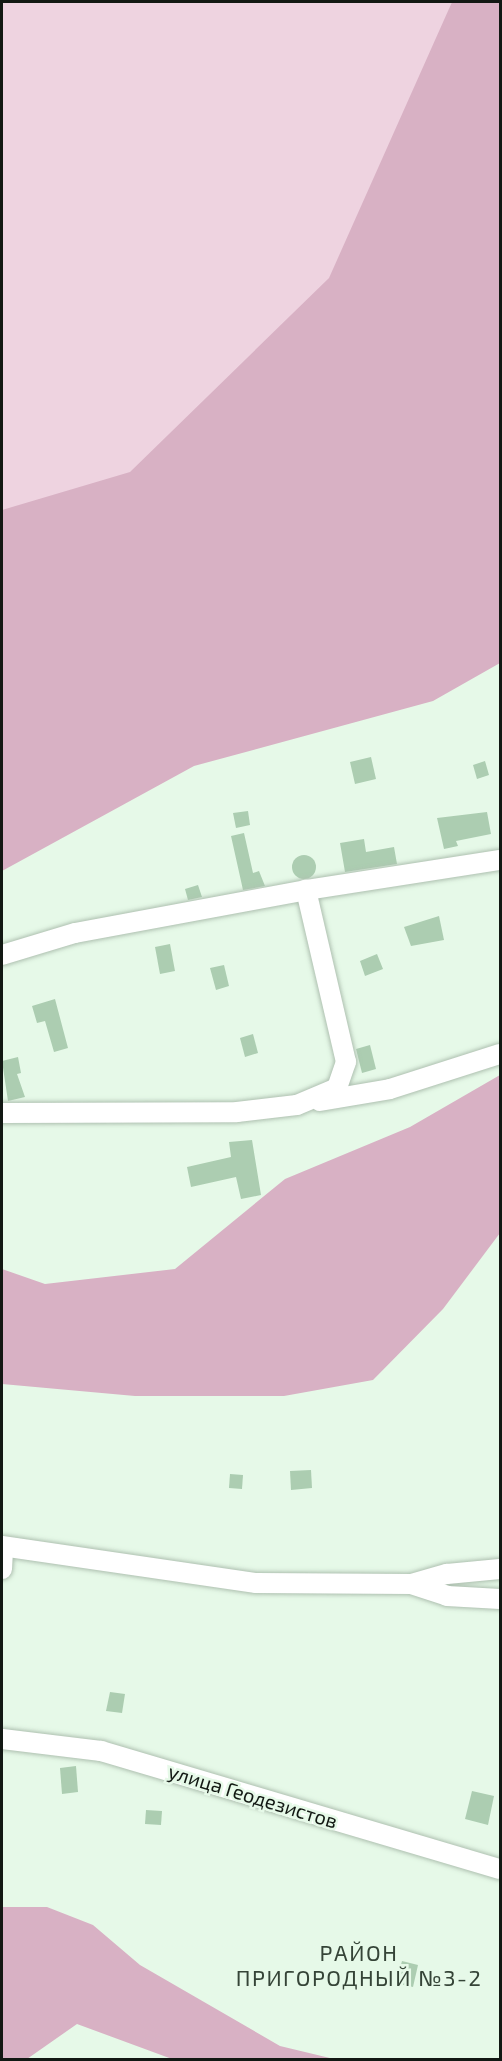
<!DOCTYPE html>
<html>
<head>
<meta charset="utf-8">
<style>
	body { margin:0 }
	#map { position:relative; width:502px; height:2061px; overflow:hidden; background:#e6f9e8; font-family:"Exo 2",sans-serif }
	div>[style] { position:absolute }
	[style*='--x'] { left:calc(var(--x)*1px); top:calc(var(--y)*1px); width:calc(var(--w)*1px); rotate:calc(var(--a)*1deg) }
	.green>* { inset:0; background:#eed3e0 }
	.water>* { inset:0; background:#d8b1c4 }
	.building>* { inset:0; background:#accdb1 }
	.round { border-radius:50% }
	.roads { filter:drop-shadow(0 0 2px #aec0b0) drop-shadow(0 0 2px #aec0b0) }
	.minor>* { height:20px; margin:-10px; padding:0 10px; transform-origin:10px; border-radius:10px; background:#fff }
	span { translate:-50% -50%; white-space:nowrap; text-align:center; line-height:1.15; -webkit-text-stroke:5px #e6f9e8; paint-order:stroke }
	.street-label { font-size:20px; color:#121813 }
	.quarter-label { font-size:22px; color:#354437; letter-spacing:1.5px }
	.frame { position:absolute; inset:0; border:3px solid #121813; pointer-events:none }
</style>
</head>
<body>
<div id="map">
	<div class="green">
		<div style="clip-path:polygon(2px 2px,452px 2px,311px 357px,2px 566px)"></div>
	</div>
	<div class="water">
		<div style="clip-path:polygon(452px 2px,500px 2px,500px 663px,433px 701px,194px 766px,2px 871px,2px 510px,130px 472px,329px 278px)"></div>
		<div style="clip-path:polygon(500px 1075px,500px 1233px,443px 1309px,373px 1380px,284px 1396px,135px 1396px,2px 1384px,2px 1269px,45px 1284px,175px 1269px,285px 1179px,410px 1127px)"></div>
		<div style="clip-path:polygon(2px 1907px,47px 1907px,93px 1925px,140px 1965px,280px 2046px,334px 2059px,172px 2059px,77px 2024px,27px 2059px,2px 2059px)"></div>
	</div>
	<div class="building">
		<div style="clip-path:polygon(371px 757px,376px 779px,355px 784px,350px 762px)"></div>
		<div style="clip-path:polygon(485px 761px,489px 775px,477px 779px,473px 765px)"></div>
		<div style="clip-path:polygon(248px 811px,250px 825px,236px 828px,233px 813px)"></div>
		<div style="clip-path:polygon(487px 812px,491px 834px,456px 841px,458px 846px,444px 849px,437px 818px)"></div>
		<div style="clip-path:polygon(244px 833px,253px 873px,259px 871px,265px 886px,243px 890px,231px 836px)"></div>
		<div style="clip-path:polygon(364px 839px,366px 852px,394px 847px,397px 864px,345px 872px,340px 843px)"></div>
		<div class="round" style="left:292px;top:855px;width:24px;height:24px"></div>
		<div style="clip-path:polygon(198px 885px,202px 897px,188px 900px,185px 889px)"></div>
		<div style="clip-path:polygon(439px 916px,444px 940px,411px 946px,404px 927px)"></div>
		<div style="clip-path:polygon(170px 944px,175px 971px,160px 974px,155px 947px)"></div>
		<div style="clip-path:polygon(377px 954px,383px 969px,365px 976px,360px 961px)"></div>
		<div style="clip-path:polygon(224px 965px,229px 986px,216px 990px,210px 968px)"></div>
		<div style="clip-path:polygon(55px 999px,68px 1048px,54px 1052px,45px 1021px,37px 1023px,32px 1006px)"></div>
		<div style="clip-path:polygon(253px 1034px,258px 1053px,245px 1057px,240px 1038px)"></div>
		<div style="clip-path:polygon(370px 1045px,376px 1069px,362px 1073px,356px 1049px)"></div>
		<div style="clip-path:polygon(18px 1057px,21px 1073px,17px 1074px,25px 1097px,8px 1101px,2px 1061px)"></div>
		<div style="clip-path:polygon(252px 1140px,261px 1195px,241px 1199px,236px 1177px,191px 1187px,187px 1167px,231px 1157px,229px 1142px)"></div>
		<div style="clip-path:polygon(311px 1470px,312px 1488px,291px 1490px,290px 1471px)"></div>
		<div style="clip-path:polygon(230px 1474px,243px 1475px,242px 1489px,229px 1488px)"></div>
		<div style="clip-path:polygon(110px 1692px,125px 1694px,122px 1713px,106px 1711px)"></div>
		<div style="clip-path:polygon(76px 1766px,78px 1792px,62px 1794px,60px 1768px)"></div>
		<div style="clip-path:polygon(472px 1791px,494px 1796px,488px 1825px,465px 1819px)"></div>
		<div style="clip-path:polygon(146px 1810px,162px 1811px,161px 1825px,145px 1824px)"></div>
		<div style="clip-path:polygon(402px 1961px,418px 1965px,413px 1987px,396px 1983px)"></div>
	</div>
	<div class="roads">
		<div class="minor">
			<div style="--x:2;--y:955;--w:76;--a:-16.8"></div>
			<div style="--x:75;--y:933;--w:235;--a:-10.5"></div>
			<div style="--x:306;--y:890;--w:196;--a:-8.8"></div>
			<div style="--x:320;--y:1101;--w:71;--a:-9.7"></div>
			<div style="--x:390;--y:1089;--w:115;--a:-17.7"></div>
			<div style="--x:2;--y:1113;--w:235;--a:-0.2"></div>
			<div style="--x:237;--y:1112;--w:60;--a:-6.7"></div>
			<div style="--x:297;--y:1105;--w:43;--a:-23"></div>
			<div style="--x:337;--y:1088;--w:28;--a:-71"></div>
			<div style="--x:346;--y:1062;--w:177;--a:-103.1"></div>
			<div style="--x:2;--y:1546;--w:257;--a:8.3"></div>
			<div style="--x:256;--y:1583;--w:155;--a:0.4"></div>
			<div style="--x:411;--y:1584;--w:38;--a:18"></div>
			<div style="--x:447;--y:1596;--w:53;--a:3.2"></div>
			<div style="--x:2;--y:1569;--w:22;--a:-87"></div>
			<div style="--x:411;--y:1584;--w:37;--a:-16"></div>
			<div style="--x:447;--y:1574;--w:53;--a:-5.4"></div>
			<div style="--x:2;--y:1739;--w:100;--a:6.9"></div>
			<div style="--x:101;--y:1751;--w:416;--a:16.5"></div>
		</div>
	</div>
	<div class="street-label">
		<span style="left:253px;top:1796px;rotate:17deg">улица Геодезистов</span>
	</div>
	<div class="quarter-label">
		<span style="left:359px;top:1965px">РАЙОН<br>ПРИГОРОДНЫЙ №3-2</span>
	</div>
	<div class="frame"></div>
</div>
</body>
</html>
